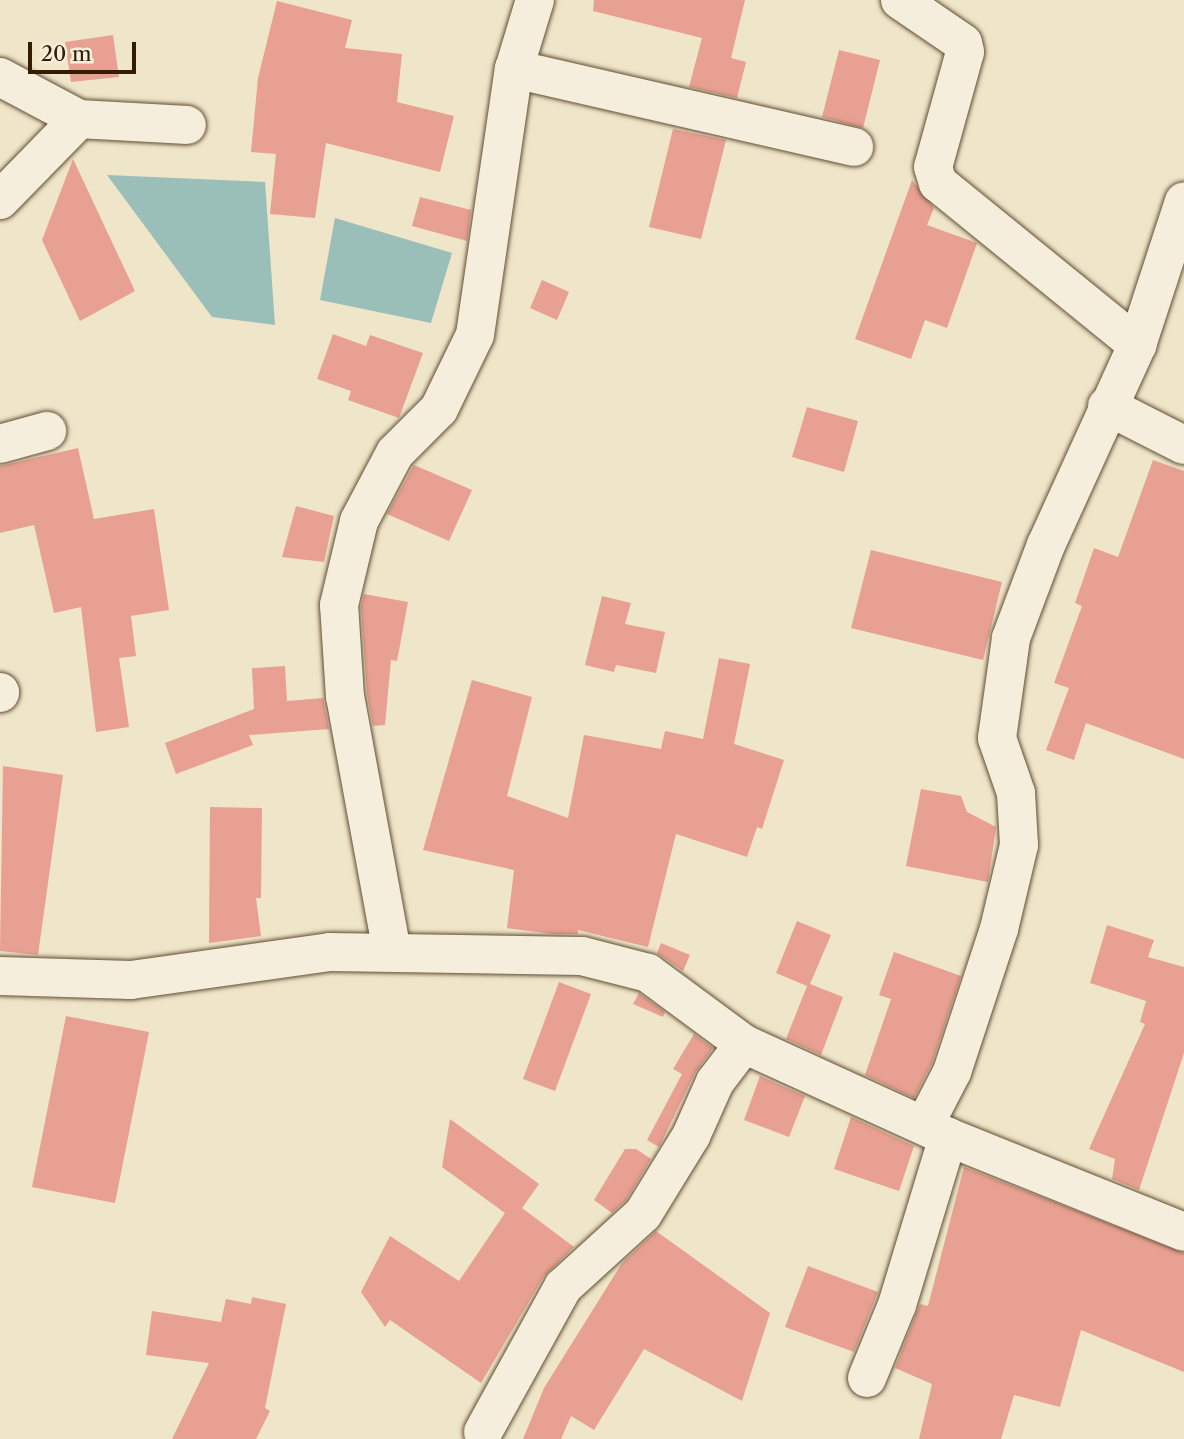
<!DOCTYPE html>
<html>
<head>
<meta charset="utf-8">
<style>
	body { margin:0 }
	#map { position:relative; width:1184px; height:1439px; overflow:hidden; background:#efe5c9; font-family:"Libre Caslon Text",serif }
	div>[style] { position:absolute }
	[style*='--x'] { left:calc(var(--x)*1px); top:calc(var(--y)*1px); width:calc(var(--w)*1px); rotate:calc(var(--a)*1deg) }
	.water>* { inset:0; background:#9abfb8 }
	.building>* { inset:0; background:#e8a092 }
	.roads { filter:drop-shadow(0 0 2px #624e32) drop-shadow(0 0 2px #624e32) }
	.minor>* { height:38px; margin:-19px; padding:0 19px; transform-origin:19px; border-radius:19px; background:#f5eedc }
	span { translate:-50% -50%; white-space:nowrap; text-align:center; line-height:1.15; -webkit-text-stroke:7px #f5eedc; paint-order:stroke }
	.scale { position:absolute; left:28px; top:42px; width:108px; height:32px; box-sizing:border-box; border:4px solid #331c00; border-top:0; padding-left:9px; font-size:21px; line-height:24px; white-space:nowrap; color:#331c00; -webkit-text-stroke:5px #f5eedc; paint-order:stroke }
</style>
</head>
<body>
<div id="map">
	<div class="water">
		<div style="clip-path:polygon(107px 175px,265px 182px,275px 325px,212px 317px)"></div>
		<div style="clip-path:polygon(335px 218px,452px 253px,431px 323px,320px 300px)"></div>
	</div>
	<div class="building">
		<div style="clip-path:polygon(594px 0,745px 0,731px 58px,746px 62px,737px 98px,689px 87px,702px 38px,593px 11px)"></div>
		<div style="clip-path:polygon(277px 1px,352px 20px,345px 48px,402px 54px,397px 102px,454px 116px,440px 172px,326px 143px,315px 218px,270px 214px,276px 154px,251px 152px,258px 78px)"></div>
		<div style="clip-path:polygon(113px 35px,119px 77px,71px 82px,65px 42px)"></div>
		<div style="clip-path:polygon(839px 50px,880px 60px,863px 128px,822px 117px)"></div>
		<div style="clip-path:polygon(673px 129px,726px 140px,701px 239px,649px 227px)"></div>
		<div style="clip-path:polygon(73px 159px,135px 291px,80px 321px,42px 240px)"></div>
		<div style="clip-path:polygon(912px 180px,934px 208px,927px 225px,977px 243px,947px 328px,925px 320px,911px 359px,855px 339px)"></div>
		<div style="clip-path:polygon(420px 197px,471px 210px,467px 241px,412px 226px)"></div>
		<div style="clip-path:polygon(542px 280px,569px 292px,557px 320px,530px 308px)"></div>
		<div style="clip-path:polygon(333px 334px,366px 346px,370px 335px,423px 353px,399px 418px,348px 400px,351px 391px,317px 379px)"></div>
		<div style="clip-path:polygon(807px 407px,858px 421px,844px 472px,792px 457px)"></div>
		<div style="clip-path:polygon(78px 448px,94px 519px,154px 509px,169px 610px,131px 616px,136px 656px,119px 658px,129px 727px,96px 732px,81px 607px,54px 613px,34px 525px,0 533px,0 466px)"></div>
		<div style="clip-path:polygon(1153px 460px,1184px 471px,1184px 759px,1086px 723px,1074px 760px,1046px 750px,1069px 688px,1054px 683px,1082px 606px,1075px 603px,1094px 548px,1118px 557px)"></div>
		<div style="clip-path:polygon(414px 465px,472px 490px,449px 541px,387px 514px)"></div>
		<div style="clip-path:polygon(296px 506px,334px 516px,324px 562px,282px 557px)"></div>
		<div style="clip-path:polygon(871px 550px,1002px 582px,983px 660px,851px 628px)"></div>
		<div style="clip-path:polygon(364px 594px,408px 602px,397px 661px,391px 660px,385px 725px,373px 726px,367px 694px,361px 607px)"></div>
		<div style="clip-path:polygon(602px 596px,631px 603px,625px 624px,665px 632px,656px 673px,616px 665px,614px 672px,585px 665px)"></div>
		<div style="clip-path:polygon(719px 658px,750px 664px,734px 744px,784px 760px,762px 829px,757px 827px,747px 857px,676px 834px,648px 947px,578px 930px,578px 934px,553px 934px,507px 928px,514px 870px,423px 850px,472px 680px,532px 697px,507px 796px,568px 818px,584px 735px,661px 749px,665px 731px,703px 739px)"></div>
		<div style="clip-path:polygon(285px 666px,287px 701px,323px 698px,329px 729px,249px 735px,253px 745px,176px 774px,165px 743px,254px 709px,252px 668px)"></div>
		<div style="clip-path:polygon(3px 766px,63px 775px,38px 955px,0 951px)"></div>
		<div style="clip-path:polygon(921px 789px,961px 796px,967px 812px,996px 827px,988px 882px,906px 866px)"></div>
		<div style="clip-path:polygon(210px 807px,262px 808px,261px 898px,256px 898px,261px 936px,209px 943px)"></div>
		<div style="clip-path:polygon(797px 921px,831px 935px,810px 984px,843px 997px,821px 1055px,786px 1039px,807px 986px,776px 973px)"></div>
		<div style="clip-path:polygon(1107px 925px,1154px 940px,1148px 957px,1184px 967px,1184px 1053px,1139px 1190px,1112px 1179px,1115px 1159px,1089px 1149px,1145px 1024px,1140px 1022px,1146px 1001px,1090px 983px)"></div>
		<div style="clip-path:polygon(661px 943px,690px 955px,683px 971px,657px 953px)"></div>
		<div style="clip-path:polygon(894px 952px,961px 976px,932px 1063px,914px 1098px,865px 1075px,891px 999px,879px 995px)"></div>
		<div style="clip-path:polygon(559px 982px,591px 994px,555px 1091px,523px 1079px)"></div>
		<div style="clip-path:polygon(639px 993px,665px 1012px,663px 1017px,633px 1004px)"></div>
		<div style="clip-path:polygon(66px 1016px,149px 1032px,115px 1203px,32px 1187px)"></div>
		<div style="clip-path:polygon(694px 1034px,713px 1048px,695px 1073px,659px 1147px,647px 1140px,682px 1074px,673px 1069px)"></div>
		<div style="clip-path:polygon(760px 1076px,805px 1096px,789px 1137px,744px 1120px)"></div>
		<div style="clip-path:polygon(851px 1117px,914px 1146px,899px 1191px,834px 1169px)"></div>
		<div style="clip-path:polygon(450px 1119px,539px 1184px,522px 1208px,574px 1247px,544px 1276px,481px 1383px,390px 1320px,385px 1327px,361px 1292px,390px 1236px,459px 1281px,505px 1213px,442px 1167px)"></div>
		<div style="clip-path:polygon(625px 1149px,636px 1149px,651px 1159px,626px 1200px,612px 1213px,594px 1200px)"></div>
		<div style="clip-path:polygon(964px 1167px,1184px 1253px,1184px 1372px,1081px 1330px,1060px 1407px,1014px 1395px,1001px 1439px,919px 1439px,932px 1384px,895px 1368px,920px 1304px,928px 1306px)"></div>
		<div style="clip-path:polygon(656px 1231px,770px 1313px,742px 1401px,644px 1349px,594px 1430px,571px 1416px,561px 1439px,523px 1439px,544px 1388px,622px 1263px)"></div>
		<div style="clip-path:polygon(808px 1266px,878px 1292px,854px 1352px,785px 1327px)"></div>
		<div style="clip-path:polygon(252px 1297px,286px 1304px,265px 1408px,270px 1411px,256px 1439px,172px 1439px,209px 1363px,146px 1355px,152px 1311px,221px 1322px,226px 1299px,251px 1304px)"></div>
	</div>
	<div class="roads">
		<div class="minor">
			<div style="--x:900;--y:0;--w:76;--a:34.3"></div>
			<div style="--x:963;--y:43;--w:9;--a:77"></div>
			<div style="--x:965;--y:52;--w:119;--a:105.5"></div>
			<div style="--x:933;--y:167;--w:17;--a:73"></div>
			<div style="--x:938;--y:183;--w:257;--a:39.1"></div>
			<div style="--x:514;--y:69;--w:349;--a:12.9"></div>
			<div style="--x:0;--y:77;--w:89;--a:28"></div>
			<div style="--x:0;--y:200;--w:113;--a:-45.7"></div>
			<div style="--x:79;--y:119;--w:108;--a:3.2"></div>
			<div style="--x:1107;--y:406;--w:86;--a:26.9"></div>
			<div style="--x:0;--y:444;--w:49;--a:-15.5"></div>
			<div style="--x:0;--y:692;--w:1;--a:90"></div>
			<div style="--x:392;--y:952;--w:259;--a:-100.4"></div>
			<div style="--x:345;--y:697;--w:92;--a:-93.7"></div>
			<div style="--x:339;--y:605;--w:86;--a:-76.6"></div>
			<div style="--x:359;--y:521;--w:77;--a:-62.1"></div>
			<div style="--x:395;--y:453;--w:62;--a:-45"></div>
			<div style="--x:439;--y:409;--w:82;--a:-64.1"></div>
			<div style="--x:475;--y:335;--w:269;--a:-81.7"></div>
			<div style="--x:514;--y:69;--w:72;--a:-73.1"></div>
			<div style="--x:0;--y:976;--w:131;--a:1.7"></div>
			<div style="--x:131;--y:980;--w:201;--a:-8"></div>
			<div style="--x:330;--y:952;--w:252;--a:0.9"></div>
			<div style="--x:582;--y:956;--w:68;--a:14.4"></div>
			<div style="--x:648;--y:973;--w:119;--a:36.5"></div>
			<div style="--x:744;--y:1044;--w:224;--a:24.5"></div>
			<div style="--x:948;--y:1137;--w:254;--a:21.9"></div>
			<div style="--x:925;--y:1124;--w:59;--a:-62.6"></div>
			<div style="--x:952;--y:1072;--w:151;--a:-71.8"></div>
			<div style="--x:999;--y:929;--w:86;--a:-76.6"></div>
			<div style="--x:1019;--y:845;--w:52;--a:-93.3"></div>
			<div style="--x:1016;--y:793;--w:58;--a:-109.1"></div>
			<div style="--x:997;--y:738;--w:101;--a:-82"></div>
			<div style="--x:1011;--y:638;--w:99;--a:-69.4"></div>
			<div style="--x:1046;--y:545;--w:220;--a:-65.5"></div>
			<div style="--x:1137;--y:345;--w:151;--a:-71.9"></div>
			<div style="--x:867;--y:1378;--w:79;--a:-67.7"></div>
			<div style="--x:897;--y:1305;--w:176;--a:-73.1"></div>
			<div style="--x:483;--y:1432;--w:166;--a:-61.1"></div>
			<div style="--x:563;--y:1287;--w:108;--a:-42.4"></div>
			<div style="--x:643;--y:1214;--w:92;--a:-58.4"></div>
			<div style="--x:691;--y:1136;--w:59;--a:-66"></div>
			<div style="--x:715;--y:1082;--w:48;--a:-52.7"></div>
		</div>
	</div>
	<div class="scale">20 m</div>
</div>
</body>
</html>
